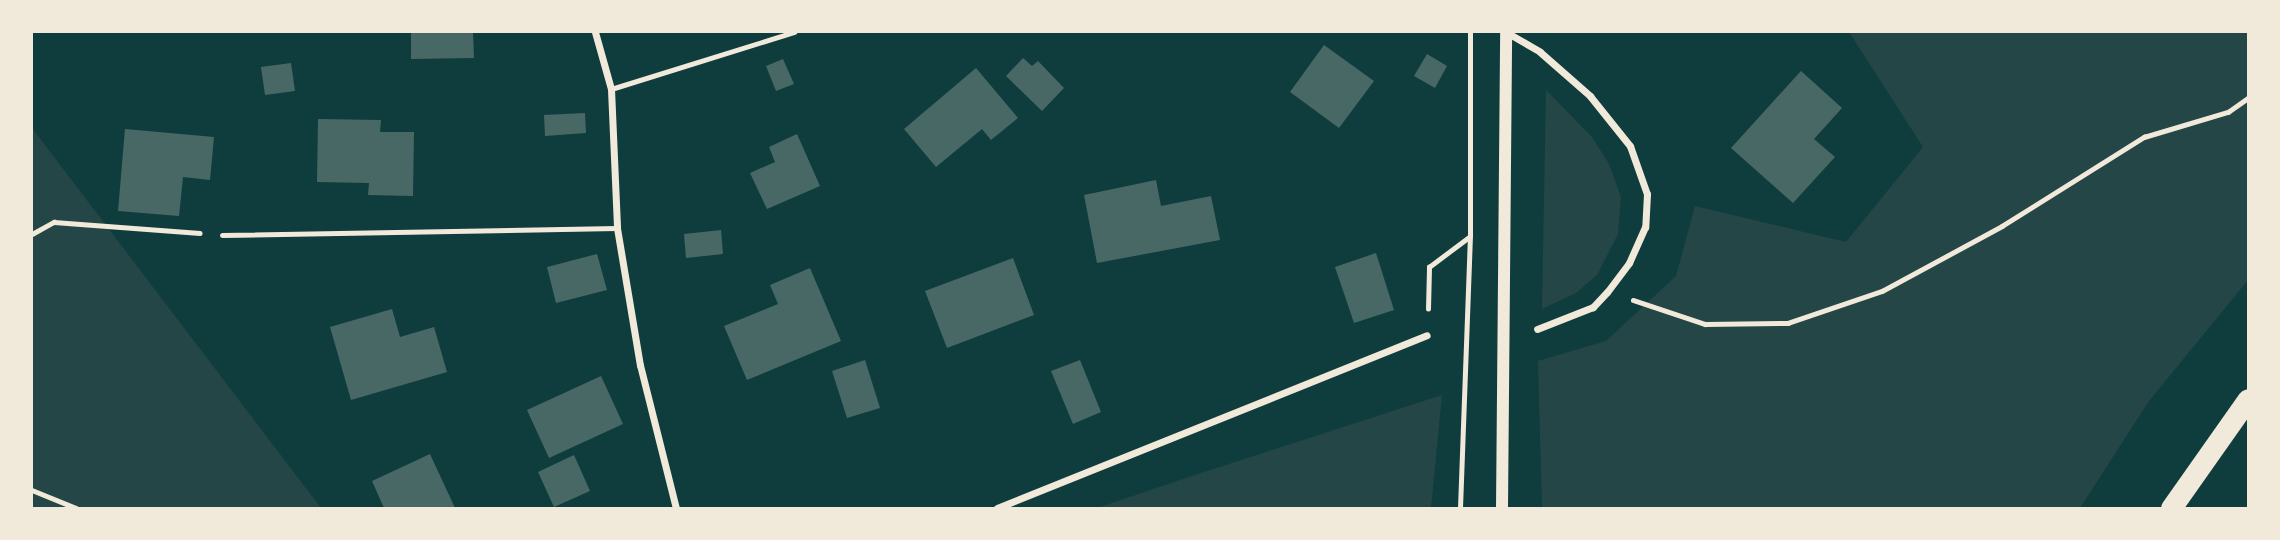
<!DOCTYPE html>
<html>
<head>
<meta charset="utf-8">
<style>
	body { margin:0 }
	#map { position:relative; width:2280px; height:540px; overflow:hidden; background:#0f3d3e; font-family:"PT Sans Narrow",sans-serif }
	div>[style] { position:absolute }
	[style*='--x'] { left:calc(var(--x)*1px); top:calc(var(--y)*1px); width:calc(var(--w)*1px); rotate:calc(var(--a)*1deg) }
	.green>* { inset:0; background:#244646 }
	.building>* { inset:0; background:#486865 }
	.path>* { height:4.5px; margin:-2.25px; padding:0 2.25px; transform-origin:2.25px; border-radius:2.25px; background:#f1e9da }
	.service>* { height:5px; margin:-2.5px; padding:0 2.5px; transform-origin:2.5px; border-radius:2.5px; background:#f1e9da }
	.minor>* { height:7px; margin:-3.5px; padding:0 3.5px; transform-origin:3.5px; border-radius:3.5px; background:#f1e9da }
	.tertiary>* { height:12px; margin:-6px; padding:0 6px; transform-origin:6px; border-radius:6px; background:#f1e9da }
	.motorway>* { height:21px; margin:-10.5px; padding:0 10.5px; transform-origin:10.5px; border-radius:10.5px; background:#f1e9da }
	span { translate:-50% -50%; white-space:nowrap; text-align:center; line-height:1.15; -webkit-text-stroke:5px #f1e9da; paint-order:stroke }
	.frame { position:absolute; inset:0; border:33px solid #f1e9da; pointer-events:none }
</style>
</head>
<body>
<div id="map">
	<div class="green">
		<div style="clip-path:polygon(1849px 32px,2248px 32px,2248px 280px,2149px 401px,2080px 508px,1542px 508px,1538px 361px,1606px 341px,1676px 276px,1695px 206px,1846px 242px,1923px 147px)"></div>
		<div style="clip-path:polygon(1546px 90px,1592px 137px,1609px 164px,1621px 197px,1618px 234px,1597px 275px,1576px 293px,1542px 309px)"></div>
		<div style="clip-path:polygon(32px 128px,321px 508px,32px 508px)"></div>
		<div style="clip-path:polygon(1442px 395px,1431px 508px,1097px 508px,1195px 475px)"></div>
	</div>
	<div class="building">
		<div style="clip-path:polygon(411px 32px,473px 32px,474px 58px,411px 59px)"></div>
		<div style="clip-path:polygon(1324px 45px,1374px 81px,1339px 128px,1290px 92px)"></div>
		<div style="clip-path:polygon(1427px 54px,1447px 66px,1435px 88px,1414px 76px)"></div>
		<div style="clip-path:polygon(1023px 58px,1032px 66px,1038px 61px,1064px 88px,1042px 111px,1006px 76px)"></div>
		<div style="clip-path:polygon(783px 59px,794px 84px,776px 91px,766px 66px)"></div>
		<div style="clip-path:polygon(291px 63px,295px 91px,265px 95px,261px 67px)"></div>
		<div style="clip-path:polygon(976px 68px,1018px 118px,991px 140px,982px 129px,936px 167px,904px 129px)"></div>
		<div style="clip-path:polygon(1801px 71px,1842px 108px,1814px 139px,1835px 157px,1793px 203px,1731px 148px)"></div>
		<div style="clip-path:polygon(585px 113px,586px 133px,545px 136px,544px 115px)"></div>
		<div style="clip-path:polygon(318px 119px,381px 120px,380px 132px,414px 132px,413px 196px,368px 195px,369px 183px,317px 182px)"></div>
		<div style="clip-path:polygon(125px 129px,214px 137px,210px 180px,183px 177px,179px 216px,118px 211px)"></div>
		<div style="clip-path:polygon(797px 134px,820px 186px,767px 209px,750px 173px,775px 162px,769px 147px)"></div>
		<div style="clip-path:polygon(1156px 180px,1161px 206px,1211px 196px,1220px 240px,1097px 263px,1084px 195px)"></div>
		<div style="clip-path:polygon(721px 230px,723px 254px,686px 258px,684px 234px)"></div>
		<div style="clip-path:polygon(1376px 253px,1394px 310px,1354px 323px,1335px 267px)"></div>
		<div style="clip-path:polygon(597px 254px,607px 290px,556px 303px,547px 267px)"></div>
		<div style="clip-path:polygon(1013px 258px,1034px 315px,947px 348px,925px 291px)"></div>
		<div style="clip-path:polygon(810px 268px,841px 341px,747px 380px,724px 326px,778px 304px,770px 285px)"></div>
		<div style="clip-path:polygon(392px 309px,400px 337px,434px 327px,447px 372px,351px 400px,330px 327px)"></div>
		<div style="clip-path:polygon(865px 360px,880px 408px,847px 418px,832px 371px)"></div>
		<div style="clip-path:polygon(1080px 360px,1101px 412px,1073px 424px,1051px 371px)"></div>
		<div style="clip-path:polygon(601px 376px,623px 424px,549px 458px,527px 410px)"></div>
		<div style="clip-path:polygon(430px 454px,455px 508px,384px 508px,372px 481px)"></div>
		<div style="clip-path:polygon(574px 455px,590px 491px,554px 507px,538px 472px)"></div>
	</div>
	<div class="path">
		<div style="--x:32;--y:234;--w:25;--a:-29"></div>
		<div style="--x:54;--y:222;--w:146;--a:4.3"></div>
		<div style="--x:1633;--y:300;--w:76;--a:18.4"></div>
		<div style="--x:1705;--y:324;--w:83;--a:-0.7"></div>
		<div style="--x:1788;--y:323;--w:99;--a:-18.8"></div>
		<div style="--x:1882;--y:291;--w:136;--a:-28.4"></div>
		<div style="--x:2002;--y:226;--w:168;--a:-32.1"></div>
		<div style="--x:2144;--y:137;--w:88;--a:-16.6"></div>
		<div style="--x:2228;--y:112;--w:24;--a:-35"></div>
		<div style="--x:1428;--y:309;--w:42;--a:-88.6"></div>
		<div style="--x:1429;--y:267;--w:50;--a:-36.9"></div>
		<div style="--x:32;--y:490;--w:48;--a:22.2"></div>
		<div style="--x:1460;--y:508;--w:272;--a:-87.9"></div>
		<div style="--x:1470;--y:236;--w:204;--a:-90"></div>
	</div>
	<div class="service">
		<div style="--x:611;--y:89;--w:192;--a:-17.3"></div>
		<div style="--x:222;--y:235;--w:395;--a:-1"></div>
	</div>
	<div class="minor">
		<div style="--x:595;--y:32;--w:59;--a:74.3"></div>
		<div style="--x:611;--y:89;--w:139;--a:87.5"></div>
		<div style="--x:617;--y:228;--w:139;--a:80.5"></div>
		<div style="--x:640;--y:365;--w:147;--a:75.9"></div>
		<div style="--x:1506;--y:32;--w:39;--a:30"></div>
		<div style="--x:1540;--y:52;--w:67;--a:41.3"></div>
		<div style="--x:1590;--y:96;--w:64;--a:51.3"></div>
		<div style="--x:1630;--y:146;--w:51;--a:70.5"></div>
		<div style="--x:1647;--y:194;--w:33;--a:93"></div>
		<div style="--x:1645;--y:227;--w:39;--a:114"></div>
		<div style="--x:1629;--y:263;--w:36;--a:127"></div>
		<div style="--x:1607;--y:292;--w:21;--a:133"></div>
		<div style="--x:1593;--y:307;--w:60;--a:158.6"></div>
		<div style="--x:997;--y:508;--w:463;--a:-21.9"></div>
	</div>
	<div class="tertiary">
		<div style="--x:1502;--y:508;--w:476;--a:-89.5"></div>
	</div>
	<div class="motorway">
		<div style="--x:2171;--y:508;--w:133;--a:-54.8"></div>
	</div>
	<div class="frame"></div>
</div>
</body>
</html>
